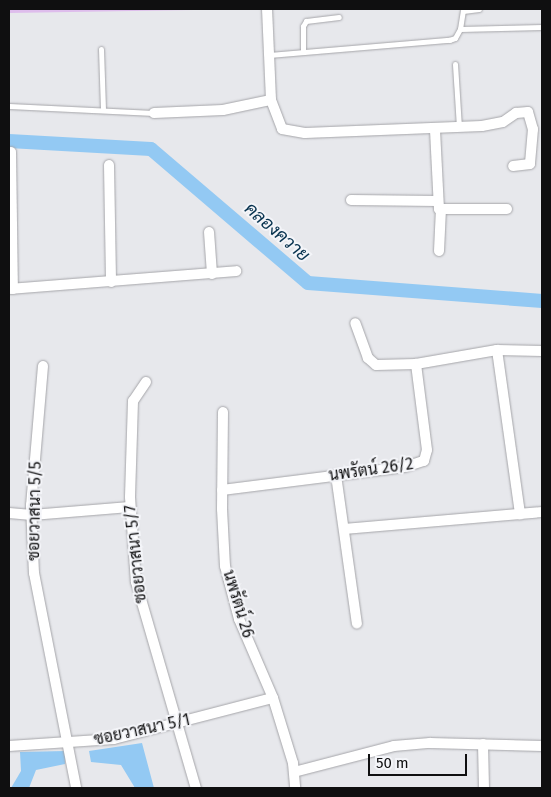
<!DOCTYPE html>
<html>
<head>
<meta charset="utf-8">
<style>
	body { margin:0 }
	#map { position:relative; width:551px; height:797px; overflow:hidden; background:#e7e8ec; font-family:"Fira Sans",Sarabun,sans-serif }
	div>[style] { position:absolute }
	[style*='--x'] { left:calc(var(--x)*1px); top:calc(var(--y)*1px); width:calc(var(--w)*1px); rotate:calc(var(--a)*1deg) }
	.green>* { inset:0; background:#debdec }
	.water>* { inset:0; background:#93c9f3 }
	.canal>* { height:14px; margin:-7px; padding:0 7px; transform-origin:7px; border-radius:7px; background:#93c9f3 }
	.roads { filter:drop-shadow(0 0 1px #a5a5a9) drop-shadow(0 0 1px #a5a5a9) }
	.service>* { height:5px; margin:-2.5px; padding:0 2.5px; transform-origin:2.5px; border-radius:2.5px; background:#fff }
	.minor>* { height:10px; margin:-5px; padding:0 5px; transform-origin:5px; border-radius:5px; background:#fff }
	span { translate:-50% -50%; white-space:nowrap; text-align:center; line-height:1.15; -webkit-text-stroke:4px #f4f5f9; paint-order:stroke }
	.street-label { font-size:16px; color:#0f0f10 }
	.water-label { font-size:18px; color:#08334f; font-style:italic }
	.frame { position:absolute; inset:0; border:10px solid #0f0f10; pointer-events:none }
	.scale { position:absolute; left:368px; top:754px; width:99px; height:22px; box-sizing:border-box; border:2px solid #0f0f10; border-top:0; padding-left:6px; font-size:15px; line-height:18px; white-space:nowrap; color:#0f0f10; -webkit-text-stroke:4px #f4f5f9; paint-order:stroke }
</style>
</head>
<body>
<div id="map">
	<div class="green">
		<div style="clip-path:polygon(9px 9px,255px 9px,9px 13px)"></div>
	</div>
	<div class="water">
		<div style="clip-path:polygon(142px 743px,154px 788px,135px 788px,121px 765px,91px 762px,89px 751px)"></div>
		<div style="clip-path:polygon(65px 751px,65px 764px,36px 770px,29px 788px,11px 788px,21px 771px,20px 752px)"></div>
	</div>
	<div class="canal">
		<div style="--x:9;--y:141;--w:142;--a:3.2"></div>
		<div style="--x:151;--y:149;--w:206;--a:40.5"></div>
		<div style="--x:308;--y:283;--w:235;--a:4.4"></div>
	</div>
	<div class="roads">
		<div class="service">
			<div style="--x:460;--y:29;--w:82;--a:-1.4"></div>
			<div style="--x:101;--y:49;--w:59;--a:88.1"></div>
			<div style="--x:303;--y:52;--w:26;--a:-90"></div>
			<div style="--x:303;--y:26;--w:6;--a:-59"></div>
			<div style="--x:306;--y:21;--w:33;--a:-7"></div>
			<div style="--x:269;--y:55;--w:181;--a:-4.8"></div>
			<div style="--x:449;--y:40;--w:6;--a:-18"></div>
			<div style="--x:455;--y:38;--w:10;--a:-61"></div>
			<div style="--x:460;--y:29;--w:18;--a:-81"></div>
			<div style="--x:463;--y:11;--w:16;--a:-7"></div>
			<div style="--x:455;--y:64;--w:63;--a:86.4"></div>
			<div style="--x:9;--y:106;--w:145;--a:2.8"></div>
		</div>
		<div class="minor">
			<div style="--x:271;--y:100;--w:31;--a:69"></div>
			<div style="--x:282;--y:129;--w:23;--a:10"></div>
			<div style="--x:305;--y:133;--w:177;--a:-2.3"></div>
			<div style="--x:482;--y:126;--w:21;--a:-11"></div>
			<div style="--x:503;--y:122;--w:16;--a:-35"></div>
			<div style="--x:516;--y:113;--w:12;--a:-5"></div>
			<div style="--x:528;--y:112;--w:18;--a:74"></div>
			<div style="--x:533;--y:129;--w:35;--a:95"></div>
			<div style="--x:530;--y:164;--w:17;--a:173"></div>
			<div style="--x:154;--y:113;--w:69;--a:-2.5"></div>
			<div style="--x:223;--y:110;--w:49;--a:-11.8"></div>
			<div style="--x:271;--y:100;--w:91;--a:-92.5"></div>
			<div style="--x:435;--y:130;--w:79;--a:87.1"></div>
			<div style="--x:439;--y:209;--w:68;--a:0"></div>
			<div style="--x:11;--y:152;--w:137;--a:89.2"></div>
			<div style="--x:109;--y:165;--w:117;--a:89"></div>
			<div style="--x:351;--y:200;--w:86;--a:0.7"></div>
			<div style="--x:209;--y:232;--w:42;--a:85.9"></div>
			<div style="--x:439;--y:251;--w:42;--a:-87.3"></div>
			<div style="--x:9;--y:289;--w:228;--a:-4.5"></div>
			<div style="--x:497;--y:350;--w:166;--a:82"></div>
			<div style="--x:416;--y:364;--w:82;--a:-9.8"></div>
			<div style="--x:497;--y:350;--w:45;--a:1.3"></div>
			<div style="--x:43;--y:366;--w:140;--a:94.9"></div>
			<div style="--x:31;--y:505;--w:68;--a:87.5"></div>
			<div style="--x:34;--y:573;--w:219;--a:78.9"></div>
			<div style="--x:146;--y:382;--w:23;--a:124"></div>
			<div style="--x:133;--y:401;--w:96;--a:91.8"></div>
			<div style="--x:130;--y:497;--w:85;--a:86"></div>
			<div style="--x:136;--y:582;--w:215;--a:73.8"></div>
			<div style="--x:223;--y:412;--w:97;--a:90.6"></div>
			<div style="--x:222;--y:509;--w:57;--a:87"></div>
			<div style="--x:225;--y:566;--w:55;--a:75.2"></div>
			<div style="--x:239;--y:619;--w:86;--a:66.7"></div>
			<div style="--x:273;--y:698;--w:68;--a:72.9"></div>
			<div style="--x:293;--y:763;--w:25;--a:85"></div>
			<div style="--x:336;--y:475;--w:150;--a:82"></div>
			<div style="--x:222;--y:490;--w:184;--a:-7.2"></div>
			<div style="--x:405;--y:467;--w:20;--a:-18"></div>
			<div style="--x:424;--y:461;--w:11;--a:-75"></div>
			<div style="--x:427;--y:450;--w:87;--a:-97.3"></div>
			<div style="--x:416;--y:364;--w:40;--a:178.6"></div>
			<div style="--x:376;--y:365;--w:11;--a:-139"></div>
			<div style="--x:368;--y:358;--w:37;--a:-110"></div>
			<div style="--x:9;--y:513;--w:23;--a:5"></div>
			<div style="--x:32;--y:515;--w:98;--a:-4.7"></div>
			<div style="--x:344;--y:529;--w:199;--a:-4.9"></div>
			<div style="--x:483;--y:744;--w:44;--a:88.7"></div>
			<div style="--x:9;--y:746;--w:105;--a:-3.8"></div>
			<div style="--x:114;--y:739;--w:164;--a:-14.5"></div>
			<div style="--x:294;--y:772;--w:103;--a:-14.6"></div>
			<div style="--x:394;--y:746;--w:36;--a:-5"></div>
			<div style="--x:430;--y:743;--w:112;--a:1.5"></div>
		</div>
	</div>
	<div class="street-label">
		<span style="left:371px;top:470px;rotate:-8deg">นพรัตน์ 26/2</span>
		<span style="left:35px;top:511px;rotate:-89deg">ซอยวาสนา 5/5</span>
		<span style="left:136px;top:554px;rotate:-96deg">ซอยวาสนา 5/7</span>
		<span style="left:238px;top:604px;rotate:73deg">นพรัตน์ 26</span>
		<span style="left:142px;top:730px;rotate:-12deg">ซอยวาสนา 5/1</span>
	</div>
	<div class="water-label">
		<span style="left:277px;top:232px;rotate:41deg">คลองควาย</span>
	</div>
	<div class="frame"></div>
	<div class="scale">50 m</div>
</div>
</body>
</html>
